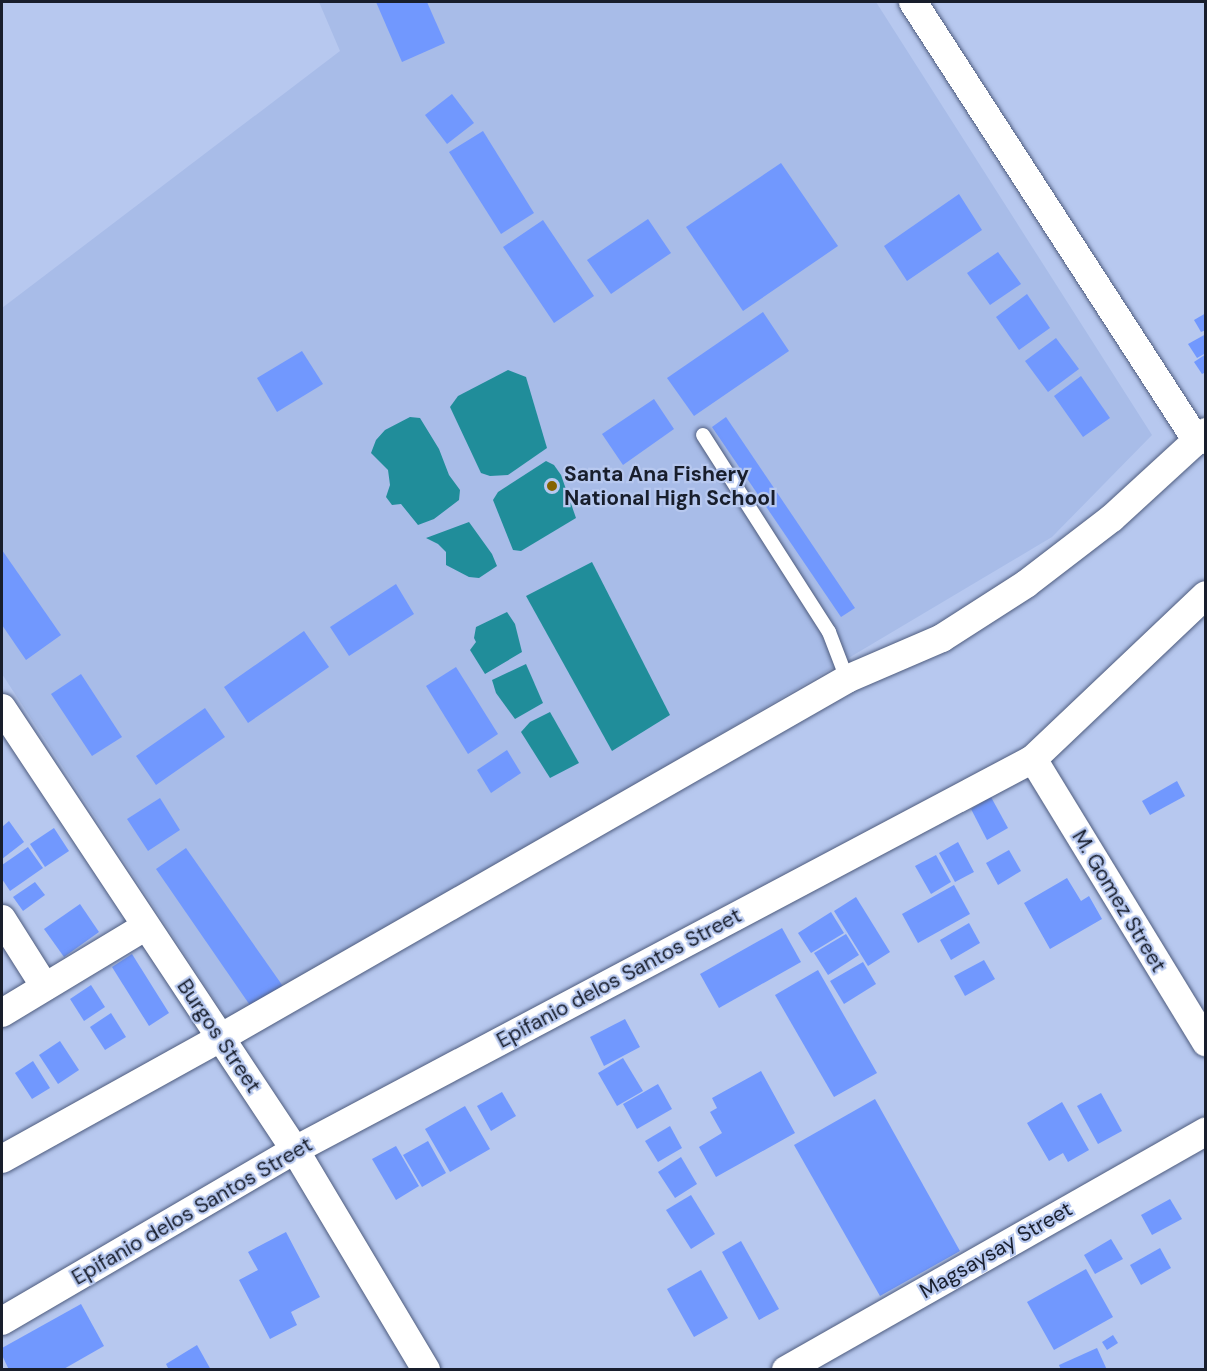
<!DOCTYPE html>
<html>
<head>
<meta charset="utf-8">
<style>
	body { margin:0 }
	#map { position:relative; width:1207px; height:1371px; overflow:hidden; background:#b7c8ef; font-family:"DM Sans",sans-serif }
	div>[style] { position:absolute }
	[style*='--x'] { left:calc(var(--x)*1px); top:calc(var(--y)*1px); width:calc(var(--w)*1px); rotate:calc(var(--a)*1deg) }
	.built>* { inset:0; background:#a8bce8 }
	.water>* { inset:0; background:#208d9a }
	.building>* { inset:0; background:#7198fe }
	.roads { filter:drop-shadow(0 0 2px #4e5c7e) drop-shadow(0 0 2px #4e5c7e) }
	.service>* { height:14px; margin:-7px; padding:0 7px; transform-origin:7px; border-radius:7px; background:#fff }
	.minor>* { height:28px; margin:-14px; padding:0 14px; transform-origin:14px; border-radius:14px; background:#fff }
	.dots>* { width:16px; height:16px; translate:-50% -50%; box-sizing:border-box; border:3px solid #b7c8ef; border-radius:50% }
	span { translate:-50% -50%; white-space:nowrap; text-align:center; line-height:1.15; -webkit-text-stroke:4.5px #b7c8ef; paint-order:stroke }
	.poi-label { font-size:21px; color:#181e2c; font-weight:700 }
	.left { translate:0 -50%; text-align:left }
	.street-label { font-size:21px; color:#181e2c }
	.frame { position:absolute; inset:0; border:3px solid #181e2c; pointer-events:none }
</style>
</head>
<body>
<div id="map">
	<div class="built">
		<div style="clip-path:polygon(319px 2px,876px 2px,1152px 435px,1052px 537px,231px 1025px,2px 674px,2px 308px,340px 51px)"></div>
	</div>
	<div class="water">
		<div style="clip-path:polygon(508px 370px,526px 377px,547px 448px,508px 475px,490px 476px,481px 473px,450px 407px,458px 396px)"></div>
		<div style="clip-path:polygon(410px 417px,420px 418px,439px 449px,449px 475px,460px 490px,459px 500px,434px 519px,418px 525px,401px 504px,392px 505px,386px 497px,390px 485px,388px 470px,371px 453px,376px 440px,385px 430px)"></div>
		<div style="clip-path:polygon(546px 461px,554px 465px,561px 475px,576px 518px,521px 551px,513px 550px,493px 500px,498px 492px)"></div>
		<div style="clip-path:polygon(469px 522px,492px 554px,497px 566px,479px 578px,469px 577px,446px 565px,446px 552px,438px 544px,426px 538px)"></div>
		<div style="clip-path:polygon(592px 562px,670px 715px,612px 751px,526px 596px)"></div>
		<div style="clip-path:polygon(507px 612px,515px 624px,522px 652px,485px 674px,470px 650px,476px 642px,474px 638px,476px 627px)"></div>
		<div style="clip-path:polygon(526px 664px,543px 703px,515px 719px,496px 693px,492px 680px)"></div>
		<div style="clip-path:polygon(550px 712px,579px 763px,550px 778px,521px 732px,530px 722px)"></div>
	</div>
	<div class="building">
		<div style="clip-path:polygon(376px 2px,427px 2px,445px 43px,402px 62px)"></div>
		<div style="clip-path:polygon(452px 94px,474px 123px,447px 144px,425px 115px)"></div>
		<div style="clip-path:polygon(483px 131px,534px 213px,501px 234px,449px 152px)"></div>
		<div style="clip-path:polygon(781px 163px,838px 246px,743px 311px,686px 227px)"></div>
		<div style="clip-path:polygon(959px 194px,982px 230px,907px 281px,884px 246px)"></div>
		<div style="clip-path:polygon(648px 219px,671px 253px,611px 294px,587px 260px)"></div>
		<div style="clip-path:polygon(543px 220px,594px 296px,554px 323px,503px 247px)"></div>
		<div style="clip-path:polygon(998px 252px,1021px 284px,990px 305px,967px 273px)"></div>
		<div style="clip-path:polygon(1027px 294px,1050px 328px,1019px 350px,996px 317px)"></div>
		<div style="clip-path:polygon(763px 312px,789px 351px,694px 416px,667px 378px)"></div>
		<div style="clip-path:polygon(1206px 313px,1206px 330px,1201px 332px,1194px 320px)"></div>
		<div style="clip-path:polygon(1206px 334px,1206px 353px,1197px 358px,1188px 344px)"></div>
		<div style="clip-path:polygon(1056px 338px,1079px 369px,1048px 392px,1025px 361px)"></div>
		<div style="clip-path:polygon(302px 351px,323px 384px,277px 412px,257px 378px)"></div>
		<div style="clip-path:polygon(1206px 354px,1206px 372px,1202px 374px,1194px 362px)"></div>
		<div style="clip-path:polygon(1081px 376px,1110px 418px,1083px 437px,1054px 396px)"></div>
		<div style="clip-path:polygon(654px 399px,674px 429px,623px 465px,602px 434px)"></div>
		<div style="clip-path:polygon(726px 417px,855px 608px,841px 617px,712px 427px)"></div>
		<div style="clip-path:polygon(2px 550px,61px 635px,26px 660px,2px 625px)"></div>
		<div style="clip-path:polygon(396px 584px,414px 614px,349px 656px,330px 627px)"></div>
		<div style="clip-path:polygon(304px 631px,329px 667px,248px 723px,224px 687px)"></div>
		<div style="clip-path:polygon(456px 667px,498px 734px,468px 754px,426px 686px)"></div>
		<div style="clip-path:polygon(81px 674px,122px 737px,92px 756px,51px 694px)"></div>
		<div style="clip-path:polygon(205px 708px,225px 737px,156px 785px,136px 756px)"></div>
		<div style="clip-path:polygon(507px 750px,521px 773px,491px 793px,477px 770px)"></div>
		<div style="clip-path:polygon(1177px 781px,1185px 796px,1150px 815px,1142px 801px)"></div>
		<div style="clip-path:polygon(991px 797px,1008px 828px,987px 840px,971px 809px)"></div>
		<div style="clip-path:polygon(160px 798px,180px 830px,148px 851px,127px 819px)"></div>
		<div style="clip-path:polygon(9px 821px,24px 842px,2px 859px,2px 827px)"></div>
		<div style="clip-path:polygon(54px 828px,69px 851px,45px 867px,30px 844px)"></div>
		<div style="clip-path:polygon(958px 842px,974px 872px,955px 882px,939px 853px)"></div>
		<div style="clip-path:polygon(28px 847px,43px 868px,10px 891px,2px 879px,2px 865px)"></div>
		<div style="clip-path:polygon(186px 848px,287px 992px,256px 1014px,156px 869px)"></div>
		<div style="clip-path:polygon(1009px 850px,1021px 871px,998px 885px,986px 863px)"></div>
		<div style="clip-path:polygon(936px 855px,951px 882px,931px 894px,915px 866px)"></div>
		<div style="clip-path:polygon(1067px 878px,1081px 901px,1089px 896px,1102px 919px,1050px 949px,1024px 903px)"></div>
		<div style="clip-path:polygon(35px 882px,45px 895px,23px 911px,13px 897px)"></div>
		<div style="clip-path:polygon(954px 885px,970px 914px,918px 943px,902px 914px)"></div>
		<div style="clip-path:polygon(856px 897px,890px 952px,868px 966px,834px 911px)"></div>
		<div style="clip-path:polygon(80px 904px,99px 932px,64px 957px,44px 929px)"></div>
		<div style="clip-path:polygon(831px 912px,844px 933px,811px 953px,798px 933px)"></div>
		<div style="clip-path:polygon(969px 923px,980px 943px,951px 960px,940px 940px)"></div>
		<div style="clip-path:polygon(782px 928px,801px 962px,719px 1008px,700px 974px)"></div>
		<div style="clip-path:polygon(846px 934px,859px 955px,828px 975px,814px 953px)"></div>
		<div style="clip-path:polygon(132px 954px,169px 1013px,149px 1026px,112px 967px)"></div>
		<div style="clip-path:polygon(984px 960px,995px 979px,965px 996px,954px 976px)"></div>
		<div style="clip-path:polygon(863px 962px,876px 984px,844px 1004px,830px 981px)"></div>
		<div style="clip-path:polygon(818px 970px,877px 1073px,834px 1097px,775px 995px)"></div>
		<div style="clip-path:polygon(91px 985px,105px 1007px,84px 1021px,70px 999px)"></div>
		<div style="clip-path:polygon(111px 1013px,126px 1037px,105px 1050px,90px 1027px)"></div>
		<div style="clip-path:polygon(625px 1019px,640px 1047px,604px 1066px,590px 1037px)"></div>
		<div style="clip-path:polygon(60px 1041px,79px 1070px,58px 1084px,39px 1055px)"></div>
		<div style="clip-path:polygon(623px 1058px,643px 1091px,617px 1106px,598px 1073px)"></div>
		<div style="clip-path:polygon(33px 1061px,50px 1088px,32px 1099px,15px 1073px)"></div>
		<div style="clip-path:polygon(761px 1071px,795px 1133px,716px 1177px,699px 1147px,722px 1133px,710px 1112px,717px 1108px,712px 1098px)"></div>
		<div style="clip-path:polygon(658px 1084px,672px 1109px,637px 1129px,623px 1104px)"></div>
		<div style="clip-path:polygon(502px 1092px,516px 1116px,491px 1131px,477px 1106px)"></div>
		<div style="clip-path:polygon(1101px 1093px,1122px 1131px,1098px 1144px,1077px 1106px)"></div>
		<div style="clip-path:polygon(875px 1099px,960px 1251px,880px 1296px,794px 1145px)"></div>
		<div style="clip-path:polygon(1062px 1102px,1089px 1150px,1068px 1162px,1063px 1153px,1049px 1161px,1027px 1123px)"></div>
		<div style="clip-path:polygon(465px 1106px,490px 1149px,450px 1172px,425px 1129px)"></div>
		<div style="clip-path:polygon(670px 1126px,682px 1148px,658px 1162px,645px 1141px)"></div>
		<div style="clip-path:polygon(428px 1141px,446px 1173px,422px 1187px,403px 1155px)"></div>
		<div style="clip-path:polygon(396px 1146px,419px 1186px,396px 1200px,372px 1159px)"></div>
		<div style="clip-path:polygon(681px 1157px,697px 1184px,675px 1198px,658px 1172px)"></div>
		<div style="clip-path:polygon(691px 1195px,715px 1234px,691px 1249px,666px 1210px)"></div>
		<div style="clip-path:polygon(1170px 1199px,1182px 1219px,1152px 1235px,1141px 1215px)"></div>
		<div style="clip-path:polygon(286px 1232px,320px 1297px,291px 1312px,297px 1325px,270px 1339px,239px 1280px,258px 1270px,248px 1252px)"></div>
		<div style="clip-path:polygon(1111px 1239px,1123px 1259px,1095px 1274px,1084px 1255px)"></div>
		<div style="clip-path:polygon(741px 1241px,779px 1309px,759px 1320px,722px 1252px)"></div>
		<div style="clip-path:polygon(1160px 1248px,1171px 1268px,1141px 1285px,1130px 1265px)"></div>
		<div style="clip-path:polygon(1086px 1269px,1113px 1317px,1054px 1350px,1027px 1302px)"></div>
		<div style="clip-path:polygon(701px 1270px,728px 1318px,694px 1337px,667px 1289px)"></div>
		<div style="clip-path:polygon(81px 1304px,104px 1346px,62px 1370px,9px 1370px,2px 1355px,2px 1348px)"></div>
		<div style="clip-path:polygon(1113px 1335px,1118px 1343px,1107px 1350px,1102px 1342px)"></div>
		<div style="clip-path:polygon(197px 1345px,211px 1370px,169px 1370px,166px 1364px)"></div>
		<div style="clip-path:polygon(1097px 1348px,1107px 1370px,1061px 1370px,1059px 1365px)"></div>
	</div>
	<div class="roads">
		<div class="service">
			<div style="--x:703;--y:435;--w:234;--a:57.4"></div>
			<div style="--x:829;--y:632;--w:50;--a:69"></div>
		</div>
		<div class="minor">
			<div style="--x:913;--y:2;--w:523;--a:57.1"></div>
			<div style="--x:2;--y:708;--w:530;--a:56.46"></div>
			<div style="--x:295;--y:1150;--w:256;--a:59.2"></div>
			<div style="--x:1033;--y:759;--w:332;--a:58.6"></div>
			<div style="--x:2;--y:919;--w:80;--a:57.7"></div>
			<div style="--x:2;--y:1013;--w:168;--a:-31.1"></div>
			<div style="--x:2;--y:1159;--w:249;--a:-29"></div>
			<div style="--x:220;--y:1038;--w:723;--a:-29.79"></div>
			<div style="--x:847;--y:679;--w:103;--a:-23.3"></div>
			<div style="--x:942;--y:638;--w:100;--a:-32.7"></div>
			<div style="--x:1026;--y:584;--w:108;--a:-37.5"></div>
			<div style="--x:1112;--y:518;--w:127;--a:-42.5"></div>
			<div style="--x:2;--y:1321;--w:339;--a:-30.3"></div>
			<div style="--x:295;--y:1150;--w:835;--a:-27.92"></div>
			<div style="--x:1033;--y:759;--w:238;--a:-43.5"></div>
			<div style="--x:786;--y:1370;--w:483;--a:-29.6"></div>
		</div>
	</div>
	<div class="dots">
		<div style="left:552px;top:486px;background:#856400"></div>
	</div>
	<div class="poi-label">
		<span class="left" style="left:564px;top:486px">Santa Ana Fishery<br>National High School</span>
	</div>
	<div class="street-label">
		<span style="left:1119px;top:901px;rotate:59deg">M. Gomez Street</span>
		<span style="left:619px;top:978px;rotate:-28deg">Epifanio delos Santos Street</span>
		<span style="left:219px;top:1036px;rotate:56deg">Burgos Street</span>
		<span style="left:192px;top:1211px;rotate:-30deg">Epifanio delos Santos Street</span>
		<span style="left:996px;top:1250px;rotate:-30deg">Magsaysay Street</span>
	</div>
	<div class="frame"></div>
</div>
</body>
</html>
